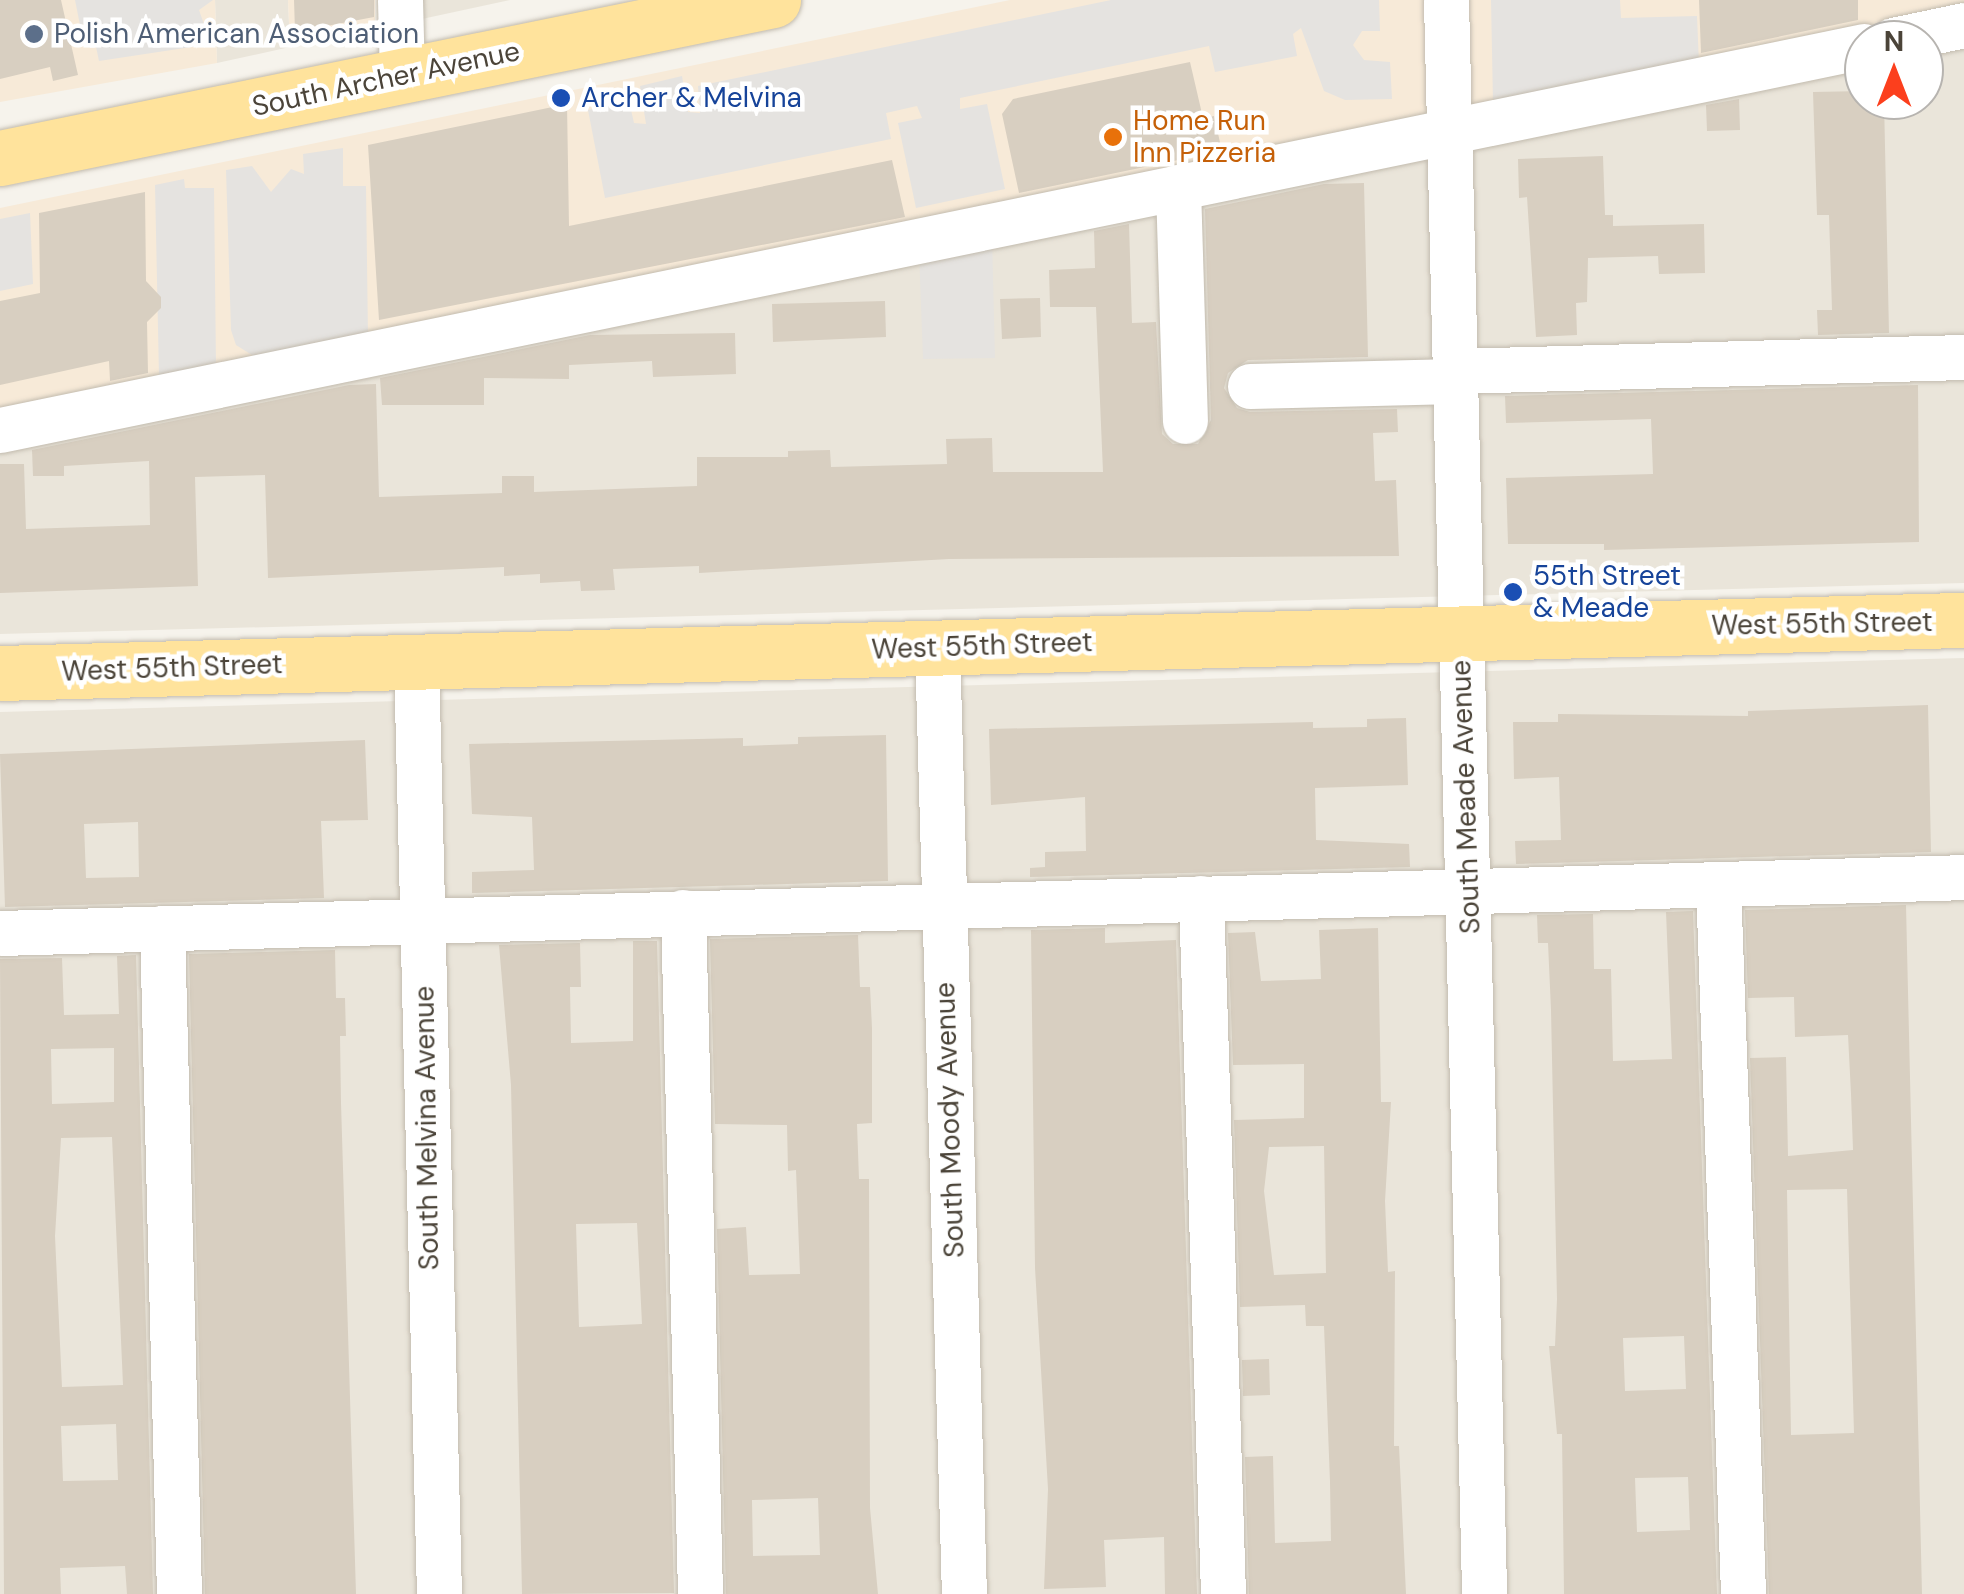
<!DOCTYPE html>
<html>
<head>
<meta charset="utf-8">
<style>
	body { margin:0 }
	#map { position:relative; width:1964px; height:1594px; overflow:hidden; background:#f6f3ec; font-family:"DM Sans",sans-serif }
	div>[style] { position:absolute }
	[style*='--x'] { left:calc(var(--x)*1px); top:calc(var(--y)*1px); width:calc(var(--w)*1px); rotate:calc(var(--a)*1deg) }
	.residential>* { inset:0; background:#eae5da }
	.commercial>* { inset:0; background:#f7ead8 }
	.parking>* { inset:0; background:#e5e3e0 }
	.building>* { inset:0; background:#d8cfc1 }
	.roads { filter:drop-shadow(0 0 2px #c2bbae) drop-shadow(0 0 2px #c2bbae) }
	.minor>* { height:45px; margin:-22.5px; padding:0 22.5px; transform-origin:22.5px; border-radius:22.5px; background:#fff }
	.major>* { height:55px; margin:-27.5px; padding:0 27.5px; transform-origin:27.5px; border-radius:27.5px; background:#ffe39c }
	.dots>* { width:28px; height:28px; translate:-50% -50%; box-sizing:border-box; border:5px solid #fff; border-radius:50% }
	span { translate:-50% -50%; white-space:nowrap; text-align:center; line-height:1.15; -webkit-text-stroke:9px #fff; paint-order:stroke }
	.service-label { font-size:28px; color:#4e5e75 }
	.left { translate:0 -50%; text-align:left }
	.street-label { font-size:28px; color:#4b4439 }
	.transit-label { font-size:28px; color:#164399 }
	.food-label { font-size:28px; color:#c56008 }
	.north { position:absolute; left:1844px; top:20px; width:100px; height:100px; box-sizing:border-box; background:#fff; border:2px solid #b7b4b0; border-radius:50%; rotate:0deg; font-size:28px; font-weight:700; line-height:40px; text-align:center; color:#4b4439 }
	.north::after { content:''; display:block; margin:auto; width:35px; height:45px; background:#fc3f1d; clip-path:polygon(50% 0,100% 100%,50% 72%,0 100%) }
</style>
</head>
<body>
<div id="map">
	<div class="residential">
		<div style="clip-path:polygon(215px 0,288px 0,290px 47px,217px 63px)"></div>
		<div style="clip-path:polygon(407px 0,510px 0,408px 22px)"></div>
		<div style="clip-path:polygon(1964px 29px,1964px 583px,0 634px,0 438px,1864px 50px,1864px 100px,1924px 100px,1924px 40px)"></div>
		<div style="clip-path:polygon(1964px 658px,1964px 1594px,0 1594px,0 712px)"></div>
	</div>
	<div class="commercial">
		<div style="clip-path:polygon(0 0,215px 0,217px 63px,0 102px)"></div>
		<div style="clip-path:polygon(288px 0,375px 0,375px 31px,290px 47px)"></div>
		<div style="clip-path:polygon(1010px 0,1964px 0,1964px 29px,0 438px,0 208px)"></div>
	</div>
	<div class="parking">
		<div style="clip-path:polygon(75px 0,213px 0,199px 10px,211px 44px,99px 61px,91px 23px,80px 25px)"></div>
		<div style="clip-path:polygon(1111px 0,1379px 0,1380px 31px,1362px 31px,1353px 45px,1364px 60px,1390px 62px,1392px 99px,1345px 100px,1324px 91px,1301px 28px,1293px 34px,1297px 56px,1215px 72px,1209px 46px,960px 98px,960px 109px,987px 104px,1005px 189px,916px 208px,898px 123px,922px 118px,917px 106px,886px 113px,891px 139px,605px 198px,588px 110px,629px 101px,634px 123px,646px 124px,640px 86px,682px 76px,688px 112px,700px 113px,698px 86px)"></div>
		<div style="clip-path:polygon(1491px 0,1620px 0,1621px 18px,1697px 16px,1699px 64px,1493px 103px)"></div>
		<div style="clip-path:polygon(343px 148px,343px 186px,366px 186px,368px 337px,257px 358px,236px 345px,231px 330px,226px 170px,252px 166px,271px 192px,291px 169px,304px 174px,303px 154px)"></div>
		<div style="clip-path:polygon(184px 179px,185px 188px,214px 188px,216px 366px,159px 376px,155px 185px)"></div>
		<div style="clip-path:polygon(30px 213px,33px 284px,0 291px,0 219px)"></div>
		<div style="clip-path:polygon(992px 235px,995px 358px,923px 359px,919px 252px)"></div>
	</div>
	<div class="building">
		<div style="clip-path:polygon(0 0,61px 0,78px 75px,53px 81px,50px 67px,0 79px)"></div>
		<div style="clip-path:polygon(294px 0,374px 0,374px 17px,295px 32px)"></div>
		<div style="clip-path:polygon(1699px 0,1858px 0,1858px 20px,1701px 53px)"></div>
		<div style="clip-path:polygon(1190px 62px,1203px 118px,1214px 116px,1222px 151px,1019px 193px,1002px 114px,1013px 99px)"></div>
		<div style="clip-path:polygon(1864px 91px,1864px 100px,1884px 100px,1889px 333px,1818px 335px,1817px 310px,1832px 310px,1829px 215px,1817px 215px,1813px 92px)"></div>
		<div style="clip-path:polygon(1739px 99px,1740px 130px,1707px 131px,1706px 105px)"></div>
		<div style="clip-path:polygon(567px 104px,569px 226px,892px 160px,905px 217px,379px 320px,368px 145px)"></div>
		<div style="clip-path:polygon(1603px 156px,1605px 215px,1613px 215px,1613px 226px,1704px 224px,1705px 273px,1659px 274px,1658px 256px,1588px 258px,1587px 302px,1576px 303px,1577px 335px,1536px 337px,1527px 197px,1519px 198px,1518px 159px)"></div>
		<div style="clip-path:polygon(1364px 183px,1368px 357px,1248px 360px,1228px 373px,1224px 388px,1237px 408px,1250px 412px,1397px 409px,1398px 432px,1373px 433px,1375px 481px,1396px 480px,1399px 556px,949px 559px,699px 573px,699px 566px,613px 569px,615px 590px,581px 591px,580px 581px,540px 583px,540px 574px,504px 576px,504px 567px,268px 578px,265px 475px,195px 477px,198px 586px,0 593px,0 464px,24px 464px,26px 529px,150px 525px,149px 461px,64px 466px,64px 476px,33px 476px,32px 450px,349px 385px,376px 384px,379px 497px,502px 493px,502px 476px,534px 476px,534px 492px,697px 486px,697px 457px,788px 457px,788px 451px,830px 450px,831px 467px,947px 464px,946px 439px,992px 438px,993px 472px,1103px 472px,1096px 307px,1050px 307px,1049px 270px,1095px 268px,1094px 231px,1129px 224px,1132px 323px,1156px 322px,1162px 434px,1173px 444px,1198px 444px,1211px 420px,1205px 209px,1324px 184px)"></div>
		<div style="clip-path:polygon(145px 192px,146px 281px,161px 297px,161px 308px,147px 322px,148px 373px,110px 381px,109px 361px,0 385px,0 301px,40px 293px,39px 213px)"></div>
		<div style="clip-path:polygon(1040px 298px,1041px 337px,1002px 339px,1000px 299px)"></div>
		<div style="clip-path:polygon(885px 301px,886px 337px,773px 342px,772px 304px)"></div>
		<div style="clip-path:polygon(735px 333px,736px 374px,653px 377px,652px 361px,569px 365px,569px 379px,484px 378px,484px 405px,382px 405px,380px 378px,590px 335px)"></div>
		<div style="clip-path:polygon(1918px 385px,1919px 542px,1604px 550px,1604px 544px,1508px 544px,1506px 478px,1653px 474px,1651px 419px,1506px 423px,1505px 396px)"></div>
		<div style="clip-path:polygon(1928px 705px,1931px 852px,1516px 864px,1515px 841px,1561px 840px,1559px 777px,1514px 779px,1513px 722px,1558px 722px,1558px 714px,1748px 716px,1748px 711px)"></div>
		<div style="clip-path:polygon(1406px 718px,1408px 785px,1315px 788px,1316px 840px,1409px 844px,1410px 867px,1030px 877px,1030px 868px,1045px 867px,1045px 852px,1086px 851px,1085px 797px,991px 805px,989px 729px,1313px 722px,1313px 728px,1367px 727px,1367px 719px)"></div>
		<div style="clip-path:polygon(886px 735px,888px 881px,472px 893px,472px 872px,534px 870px,532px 817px,472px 814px,469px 744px,743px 738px,743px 746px,798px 744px,798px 737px)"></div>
		<div style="clip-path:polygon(evenodd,365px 740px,368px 820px,321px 821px,324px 898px,5px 907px,0 754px,365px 740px,138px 822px,139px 877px,86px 878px,84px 824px,138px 822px)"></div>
		<div style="clip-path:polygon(evenodd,1906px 905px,1922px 1594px,1769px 1594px,1750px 1058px,1786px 1057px,1788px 1156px,1853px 1150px,1851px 1094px,1848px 1035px,1795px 1037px,1794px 997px,1748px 998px,1745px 910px,1906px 905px,1847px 1189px,1854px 1433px,1791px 1435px,1787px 1190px,1847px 1189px)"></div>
		<div style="clip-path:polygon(evenodd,1693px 911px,1717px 1594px,1564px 1594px,1562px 1434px,1557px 1434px,1549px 1346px,1555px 1346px,1557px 1299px,1551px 1010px,1548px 943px,1538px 943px,1537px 915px,1593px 914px,1594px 969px,1611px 969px,1613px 1061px,1672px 1059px,1666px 912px,1693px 911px,1684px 1336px,1686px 1389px,1625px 1391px,1623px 1338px,1684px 1336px,1693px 911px,1688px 1477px,1690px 1530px,1637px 1532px,1635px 1478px,1688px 1477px)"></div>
		<div style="clip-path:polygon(1105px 928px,1105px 943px,1176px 940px,1197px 1594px,1165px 1594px,1164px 1537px,1104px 1540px,1106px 1587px,1044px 1589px,1048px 1489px,1035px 1268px,1031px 930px)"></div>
		<div style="clip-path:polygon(evenodd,1378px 928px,1381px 1102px,1391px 1102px,1385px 1201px,1388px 1272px,1395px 1271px,1394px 1446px,1399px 1446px,1406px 1594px,1249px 1594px,1245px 1457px,1273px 1456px,1275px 1543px,1331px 1541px,1330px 1482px,1324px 1326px,1306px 1326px,1305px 1305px,1240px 1307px,1234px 1120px,1304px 1118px,1304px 1064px,1233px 1065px,1228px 933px,1255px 932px,1261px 981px,1321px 979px,1319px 930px,1378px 928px,1324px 1146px,1326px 1273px,1274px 1275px,1264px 1191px,1269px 1147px,1324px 1146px)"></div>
		<div style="clip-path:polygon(evenodd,858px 935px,860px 987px,870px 987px,872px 1028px,872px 1123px,857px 1124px,859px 1179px,869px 1179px,870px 1508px,878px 1594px,726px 1594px,717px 1229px,746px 1227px,749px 1275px,800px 1274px,796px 1170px,788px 1171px,787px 1125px,715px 1124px,710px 939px,858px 935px,818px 1498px,820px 1555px,753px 1556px,752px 1500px,818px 1498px)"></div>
		<div style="clip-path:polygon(evenodd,633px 941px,657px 941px,674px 1593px,522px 1594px,511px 1085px,499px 945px,580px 943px,581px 987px,570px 987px,571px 1043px,633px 1041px,633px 941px,637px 1223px,642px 1324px,579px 1327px,576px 1224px,637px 1223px)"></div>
		<div style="clip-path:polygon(335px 950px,336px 998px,345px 998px,346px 1036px,340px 1036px,341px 1103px,356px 1594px,205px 1594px,189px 954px)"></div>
		<div style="clip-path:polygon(evenodd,136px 955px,153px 1594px,127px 1594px,125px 1566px,60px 1568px,61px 1594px,4px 1594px,0 959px,62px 958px,64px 1015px,119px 1014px,117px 956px,136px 955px,114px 1048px,114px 1102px,52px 1104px,51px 1049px,114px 1048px,136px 955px,112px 1137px,123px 1385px,62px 1387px,55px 1236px,61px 1138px,112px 1137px,136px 955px,116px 1424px,118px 1480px,63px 1481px,61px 1426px,116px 1424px)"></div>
		<div style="clip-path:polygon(1269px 1359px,1270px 1395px,1243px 1396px,1242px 1360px)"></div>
	</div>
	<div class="roads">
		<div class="minor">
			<div style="--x:400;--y:0;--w:76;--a:88.5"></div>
			<div style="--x:1446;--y:0;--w:1594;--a:88.63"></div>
			<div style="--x:1893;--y:40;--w:73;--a:-11.9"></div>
			<div style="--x:1178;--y:187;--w:234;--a:88.3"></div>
			<div style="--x:1456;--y:371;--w:508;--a:-1.58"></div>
			<div style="--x:1250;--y:386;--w:206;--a:-1.4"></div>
			<div style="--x:0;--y:430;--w:1903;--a:-11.64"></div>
			<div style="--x:937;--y:647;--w:947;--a:88.37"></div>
			<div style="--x:416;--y:661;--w:933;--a:88.59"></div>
			<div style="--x:1718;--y:884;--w:710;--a:87.98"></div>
			<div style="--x:1201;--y:898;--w:696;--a:88.19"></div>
			<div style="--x:683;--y:912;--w:682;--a:88.57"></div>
			<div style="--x:162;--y:928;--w:666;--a:88.54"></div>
			<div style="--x:0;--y:933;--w:1965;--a:-1.63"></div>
		</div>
		<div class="major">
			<div style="--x:0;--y:158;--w:789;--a:-11.55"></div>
			<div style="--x:0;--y:673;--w:1965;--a:-1.55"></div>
		</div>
	</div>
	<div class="dots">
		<div style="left:34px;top:34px;background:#5c6f8a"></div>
		<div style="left:561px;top:98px;background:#1a4fb4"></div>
		<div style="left:1113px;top:137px;background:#e8710a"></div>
		<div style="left:1513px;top:592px;background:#1a4fb4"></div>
	</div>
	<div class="service-label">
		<span class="left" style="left:54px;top:34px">Polish American Association</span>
	</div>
	<div class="street-label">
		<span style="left:386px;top:79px;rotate:-12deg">South Archer Avenue</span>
		<span style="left:1822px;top:624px;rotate:-1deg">West 55th Street</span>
		<span style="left:982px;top:646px;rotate:-2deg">West 55th Street</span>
		<span style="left:172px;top:668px;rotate:-2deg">West 55th Street</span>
		<span style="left:1466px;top:797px;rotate:-92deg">South Meade Avenue</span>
		<span style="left:950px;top:1120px;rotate:-92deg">South Moody Avenue</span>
		<span style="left:427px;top:1128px;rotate:-91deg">South Melvina Avenue</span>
	</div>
	<div class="transit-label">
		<span class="left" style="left:581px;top:98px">Archer &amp; Melvina</span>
		<span class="left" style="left:1533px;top:592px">55th Street<br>&amp; Meade</span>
	</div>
	<div class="food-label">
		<span class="left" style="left:1133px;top:137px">Home Run<br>Inn Pizzeria</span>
	</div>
	<div class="north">N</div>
</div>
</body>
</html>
